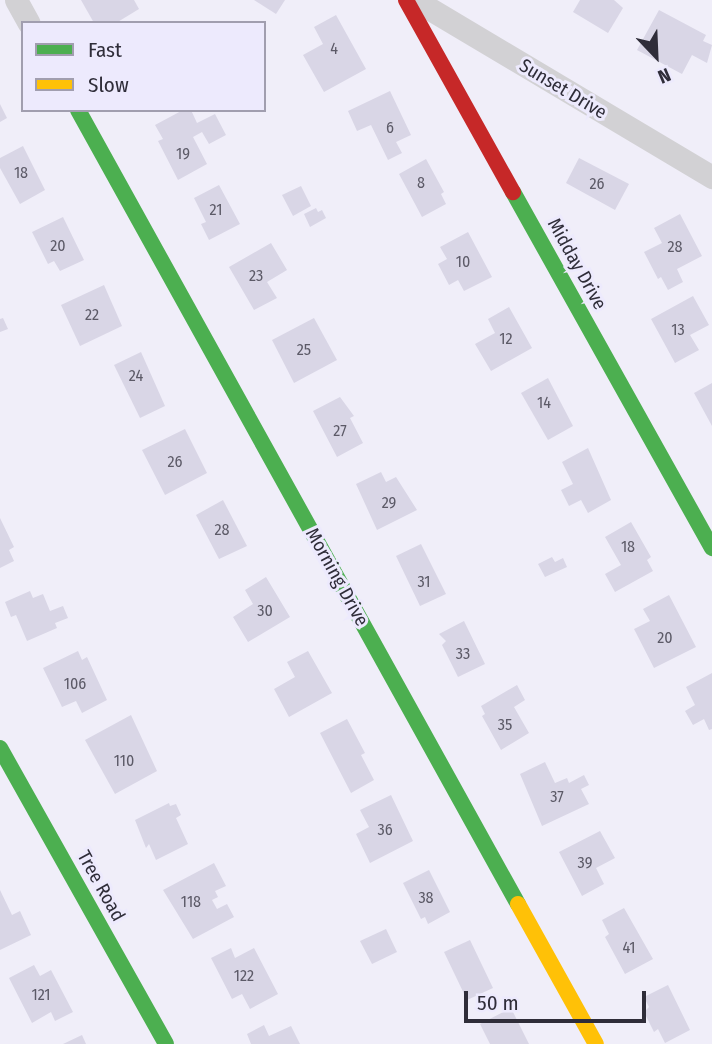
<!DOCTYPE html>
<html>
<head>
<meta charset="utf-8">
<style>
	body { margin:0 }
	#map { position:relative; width:712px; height:1044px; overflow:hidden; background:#f0eef9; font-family:"Fira Sans Condensed",sans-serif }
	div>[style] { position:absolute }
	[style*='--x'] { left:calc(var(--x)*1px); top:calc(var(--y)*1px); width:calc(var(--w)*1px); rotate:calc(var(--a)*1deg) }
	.building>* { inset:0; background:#d9d6e6 }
	.street>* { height:23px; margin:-11.5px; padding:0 11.5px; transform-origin:11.5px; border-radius:11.5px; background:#d2d1d4 }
	.fast>* { height:16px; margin:-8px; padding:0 8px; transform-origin:8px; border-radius:8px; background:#4caf50 }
	.slow>* { height:16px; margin:-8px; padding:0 8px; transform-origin:8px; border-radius:8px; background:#ffc107 }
	.jam>* { height:16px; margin:-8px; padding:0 8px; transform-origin:8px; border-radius:8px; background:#c62828 }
	span { translate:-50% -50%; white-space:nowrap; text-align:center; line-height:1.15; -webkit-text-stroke:6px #edeafd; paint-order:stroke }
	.number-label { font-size:16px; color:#5c5a67 }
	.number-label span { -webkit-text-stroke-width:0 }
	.street-label { font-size:19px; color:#2f2d39 }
	.legend { position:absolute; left:21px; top:21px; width:245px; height:91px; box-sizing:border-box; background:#edeafd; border:2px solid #a19eaf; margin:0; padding:9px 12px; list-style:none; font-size:21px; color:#2f2d39 }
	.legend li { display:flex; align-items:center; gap:14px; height:35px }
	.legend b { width:35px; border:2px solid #a19eaf }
	.north { position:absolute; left:621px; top:21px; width:70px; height:70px; -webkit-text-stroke:5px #edeafd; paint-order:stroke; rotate:157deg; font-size:19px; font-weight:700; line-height:28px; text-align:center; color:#2f2d39 }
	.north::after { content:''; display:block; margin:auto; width:24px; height:32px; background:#2f2d39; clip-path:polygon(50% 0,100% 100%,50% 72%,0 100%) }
	.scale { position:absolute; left:464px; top:991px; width:182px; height:32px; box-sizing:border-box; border:4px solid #2f2d39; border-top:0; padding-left:9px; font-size:21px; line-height:24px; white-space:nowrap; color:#2f2d39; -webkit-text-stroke:5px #edeafd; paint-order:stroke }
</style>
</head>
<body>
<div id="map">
	<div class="building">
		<div style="clip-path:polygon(81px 0,134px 0,139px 9px,116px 23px,94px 23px)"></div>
		<div style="clip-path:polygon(254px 0,285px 0,276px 14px)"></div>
		<div style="clip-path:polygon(580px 0,614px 0,623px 8px,608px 33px,573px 12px)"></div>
		<div style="clip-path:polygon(659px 10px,706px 35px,703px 41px,712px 45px,707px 63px,692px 55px,682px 74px,637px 50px)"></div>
		<div style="clip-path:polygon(336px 15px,366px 69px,324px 92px,303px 55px,323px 44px,314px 27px)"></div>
		<div style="clip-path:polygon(390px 91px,411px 135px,396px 142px,402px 153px,388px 160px,371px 125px,357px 131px,348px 111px)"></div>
		<div style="clip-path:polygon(0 104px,7px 118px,0 122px)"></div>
		<div style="clip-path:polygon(183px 110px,191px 110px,197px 123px,215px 114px,226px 135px,209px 144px,202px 132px,193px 137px,207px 164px,178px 180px,158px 141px,163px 139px,155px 125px)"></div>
		<div style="clip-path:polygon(23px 146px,45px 190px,20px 204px,0 168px,0 158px)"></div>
		<div style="clip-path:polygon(579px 158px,629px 184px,615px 210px,566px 183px)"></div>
		<div style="clip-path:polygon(426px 159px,444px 192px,441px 194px,446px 204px,422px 217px,399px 174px)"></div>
		<div style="clip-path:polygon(219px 185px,240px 224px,209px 240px,201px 224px,206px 222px,194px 198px)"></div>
		<div style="clip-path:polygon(301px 186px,311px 206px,293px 216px,282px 195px)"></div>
		<div style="clip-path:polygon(316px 208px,318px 212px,322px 210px,326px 218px,310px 227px,304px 214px)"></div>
		<div style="clip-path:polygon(680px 214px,702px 256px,677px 269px,683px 282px,668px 290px,661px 277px,658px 279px,644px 252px,662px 243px,654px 228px)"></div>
		<div style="clip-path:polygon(63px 217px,84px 260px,60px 271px,54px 261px,48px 264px,32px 232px)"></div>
		<div style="clip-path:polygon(468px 232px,492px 277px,464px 291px,458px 280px,449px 285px,438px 264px,447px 259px,440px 247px)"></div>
		<div style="clip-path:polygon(271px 243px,287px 270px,267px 282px,277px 298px,254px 310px,229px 267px)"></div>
		<div style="clip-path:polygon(104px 285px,122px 326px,80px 346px,61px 305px)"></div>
		<div style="clip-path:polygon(693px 296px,709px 325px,690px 335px,699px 350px,675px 363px,651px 319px)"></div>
		<div style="clip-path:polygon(509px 307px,532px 348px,491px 371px,475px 344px,495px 333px,488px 319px)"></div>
		<div style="clip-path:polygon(3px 318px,8px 329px,0 332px,0 319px)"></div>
		<div style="clip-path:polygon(314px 318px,337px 360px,294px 383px,272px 340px)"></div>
		<div style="clip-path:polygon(141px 352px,165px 406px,140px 418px,114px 365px)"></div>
		<div style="clip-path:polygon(548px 378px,573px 426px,548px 440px,521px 393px)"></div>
		<div style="clip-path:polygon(712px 383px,712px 426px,694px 393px)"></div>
		<div style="clip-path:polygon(340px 397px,354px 416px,350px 418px,363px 443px,337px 457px,313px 411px)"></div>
		<div style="clip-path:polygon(185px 429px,207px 473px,165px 495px,142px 450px)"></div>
		<div style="clip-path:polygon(588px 448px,611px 500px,588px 513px,581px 500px,569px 506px,561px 490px,573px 484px,562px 462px)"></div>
		<div style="clip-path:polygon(381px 472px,386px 482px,396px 477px,417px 510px,377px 530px,356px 484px)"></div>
		<div style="clip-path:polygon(223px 500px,247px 546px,219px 559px,196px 515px)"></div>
		<div style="clip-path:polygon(0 518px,14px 547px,9px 550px,14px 561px,0 568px)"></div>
		<div style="clip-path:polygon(631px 522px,651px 557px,647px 560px,653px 571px,615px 592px,605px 574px,621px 565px,605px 537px)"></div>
		<div style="clip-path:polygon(421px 544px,446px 594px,420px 606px,396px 556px)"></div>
		<div style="clip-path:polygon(552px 557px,555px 562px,563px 558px,567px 567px,545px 577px,538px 564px)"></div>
		<div style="clip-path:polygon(266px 577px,290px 617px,248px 642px,233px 617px,253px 604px,245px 590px)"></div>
		<div style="clip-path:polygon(30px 591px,33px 598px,43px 594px,50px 611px,63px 606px,68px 618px,55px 623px,57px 628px,27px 641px,16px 615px,11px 617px,5px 602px)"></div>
		<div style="clip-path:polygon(669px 595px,696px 647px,654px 668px,634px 629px,650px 621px,643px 609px)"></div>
		<div style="clip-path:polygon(464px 621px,485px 664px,458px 677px,442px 645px,446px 641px,439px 634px)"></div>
		<div style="clip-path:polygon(78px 651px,82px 660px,87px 657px,107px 700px,82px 713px,76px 701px,62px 707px,43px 668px)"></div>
		<div style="clip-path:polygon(308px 651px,332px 693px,289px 717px,274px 689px,295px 677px,287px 662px)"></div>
		<div style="clip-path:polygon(712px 673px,712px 729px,709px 730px,704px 719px,693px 725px,685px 711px,695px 705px,686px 687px)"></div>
		<div style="clip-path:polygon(517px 685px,525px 700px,514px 707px,529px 733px,501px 750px,482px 716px,485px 714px,481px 706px)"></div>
		<div style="clip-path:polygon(131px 715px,157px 771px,115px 794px,85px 740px)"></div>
		<div style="clip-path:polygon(347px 719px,365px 753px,361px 755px,374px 780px,351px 793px,320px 733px)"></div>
		<div style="clip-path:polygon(545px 762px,555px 783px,567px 778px,569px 783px,584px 775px,589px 785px,581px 789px,589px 804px,542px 826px,520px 774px)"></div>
		<div style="clip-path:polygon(391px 795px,413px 841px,370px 863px,356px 834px,369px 827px,360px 810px)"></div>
		<div style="clip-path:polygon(169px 803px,170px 806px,176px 804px,181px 815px,176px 818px,188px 844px,156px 860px,149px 844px,146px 848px,135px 820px)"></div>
		<div style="clip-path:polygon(600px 831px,615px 858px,596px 868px,604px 884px,582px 896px,559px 852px)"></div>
		<div style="clip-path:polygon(214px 863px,226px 886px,215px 891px,218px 897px,212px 900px,217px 909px,227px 904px,234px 917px,193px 939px,163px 890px)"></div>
		<div style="clip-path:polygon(429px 870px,450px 912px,428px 924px,425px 917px,421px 919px,403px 883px)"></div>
		<div style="clip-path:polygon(0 890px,12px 915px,20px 911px,31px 935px,0 950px)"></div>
		<div style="clip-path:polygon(624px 908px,653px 959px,625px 974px,605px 937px,609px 934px,602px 920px)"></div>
		<div style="clip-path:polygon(386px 929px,397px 952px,372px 964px,360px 941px)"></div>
		<div style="clip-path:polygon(470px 940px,493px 988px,467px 1000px,444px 952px)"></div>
		<div style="clip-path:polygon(231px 948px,235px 958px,254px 948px,278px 994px,250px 1009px,242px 994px,232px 999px,211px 958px)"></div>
		<div style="clip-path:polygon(34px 965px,40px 976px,51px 970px,73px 1012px,55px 1021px,51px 1012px,32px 1023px,9px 978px)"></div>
		<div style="clip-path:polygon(668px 985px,690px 1030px,665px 1043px,658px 1029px,654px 1032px,644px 1012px,649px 1007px,644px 997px)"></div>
		<div style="clip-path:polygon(511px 1008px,529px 1044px,490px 1044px,480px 1024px)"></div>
		<div style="clip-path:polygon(264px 1025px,269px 1036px,291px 1026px,300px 1044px,251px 1044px,247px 1034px)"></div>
		<div style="clip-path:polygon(82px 1035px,86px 1044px,63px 1044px)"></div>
	</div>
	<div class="street">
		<div style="--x:16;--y:0;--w:26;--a:61"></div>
		<div style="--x:415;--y:0;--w:346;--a:30.8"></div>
	</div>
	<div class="fast">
		<div style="--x:78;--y:110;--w:908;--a:61.01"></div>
		<div style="--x:513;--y:192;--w:408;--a:60.8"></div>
		<div style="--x:0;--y:748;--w:339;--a:60.7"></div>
	</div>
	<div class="slow">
		<div style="--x:518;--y:904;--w:160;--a:60.9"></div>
	</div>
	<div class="jam">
		<div style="--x:406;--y:0;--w:220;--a:60.9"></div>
	</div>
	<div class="number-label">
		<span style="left:334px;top:49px">4</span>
		<span style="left:390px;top:128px">6</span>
		<span style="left:183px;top:154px">19</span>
		<span style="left:21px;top:173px">18</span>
		<span style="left:421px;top:183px">8</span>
		<span style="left:597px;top:184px">26</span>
		<span style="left:216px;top:210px">21</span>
		<span style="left:58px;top:246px">20</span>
		<span style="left:675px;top:247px">28</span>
		<span style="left:463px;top:262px">10</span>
		<span style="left:256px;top:276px">23</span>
		<span style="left:92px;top:315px">22</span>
		<span style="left:678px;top:330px">13</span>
		<span style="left:506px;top:339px">12</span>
		<span style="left:304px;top:350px">25</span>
		<span style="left:136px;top:376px">24</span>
		<span style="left:544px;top:403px">14</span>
		<span style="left:340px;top:431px">27</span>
		<span style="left:175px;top:462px">26</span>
		<span style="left:389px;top:503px">29</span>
		<span style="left:222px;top:530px">28</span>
		<span style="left:628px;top:547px">18</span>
		<span style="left:424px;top:582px">31</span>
		<span style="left:265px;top:611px">30</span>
		<span style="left:665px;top:638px">20</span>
		<span style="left:463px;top:654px">33</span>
		<span style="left:75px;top:684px">106</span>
		<span style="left:505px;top:725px">35</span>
		<span style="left:124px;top:761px">110</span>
		<span style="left:557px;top:797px">37</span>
		<span style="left:385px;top:830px">36</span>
		<span style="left:585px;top:863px">39</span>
		<span style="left:426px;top:898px">38</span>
		<span style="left:191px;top:902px">118</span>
		<span style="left:629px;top:948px">41</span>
		<span style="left:244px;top:976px">122</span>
		<span style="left:41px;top:995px">121</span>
	</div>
	<div class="street-label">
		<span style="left:563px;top:89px;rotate:31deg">Sunset Drive</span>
		<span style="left:577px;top:264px;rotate:61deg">Midday Drive</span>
		<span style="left:337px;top:577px;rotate:61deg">Morning Drive</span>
		<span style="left:101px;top:886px;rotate:61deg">Tree Road</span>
	</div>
	<ul class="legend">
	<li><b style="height:9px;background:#4caf50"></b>Fast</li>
	<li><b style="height:9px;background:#ffc107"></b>Slow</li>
	</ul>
	<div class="north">N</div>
	<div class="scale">50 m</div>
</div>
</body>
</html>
